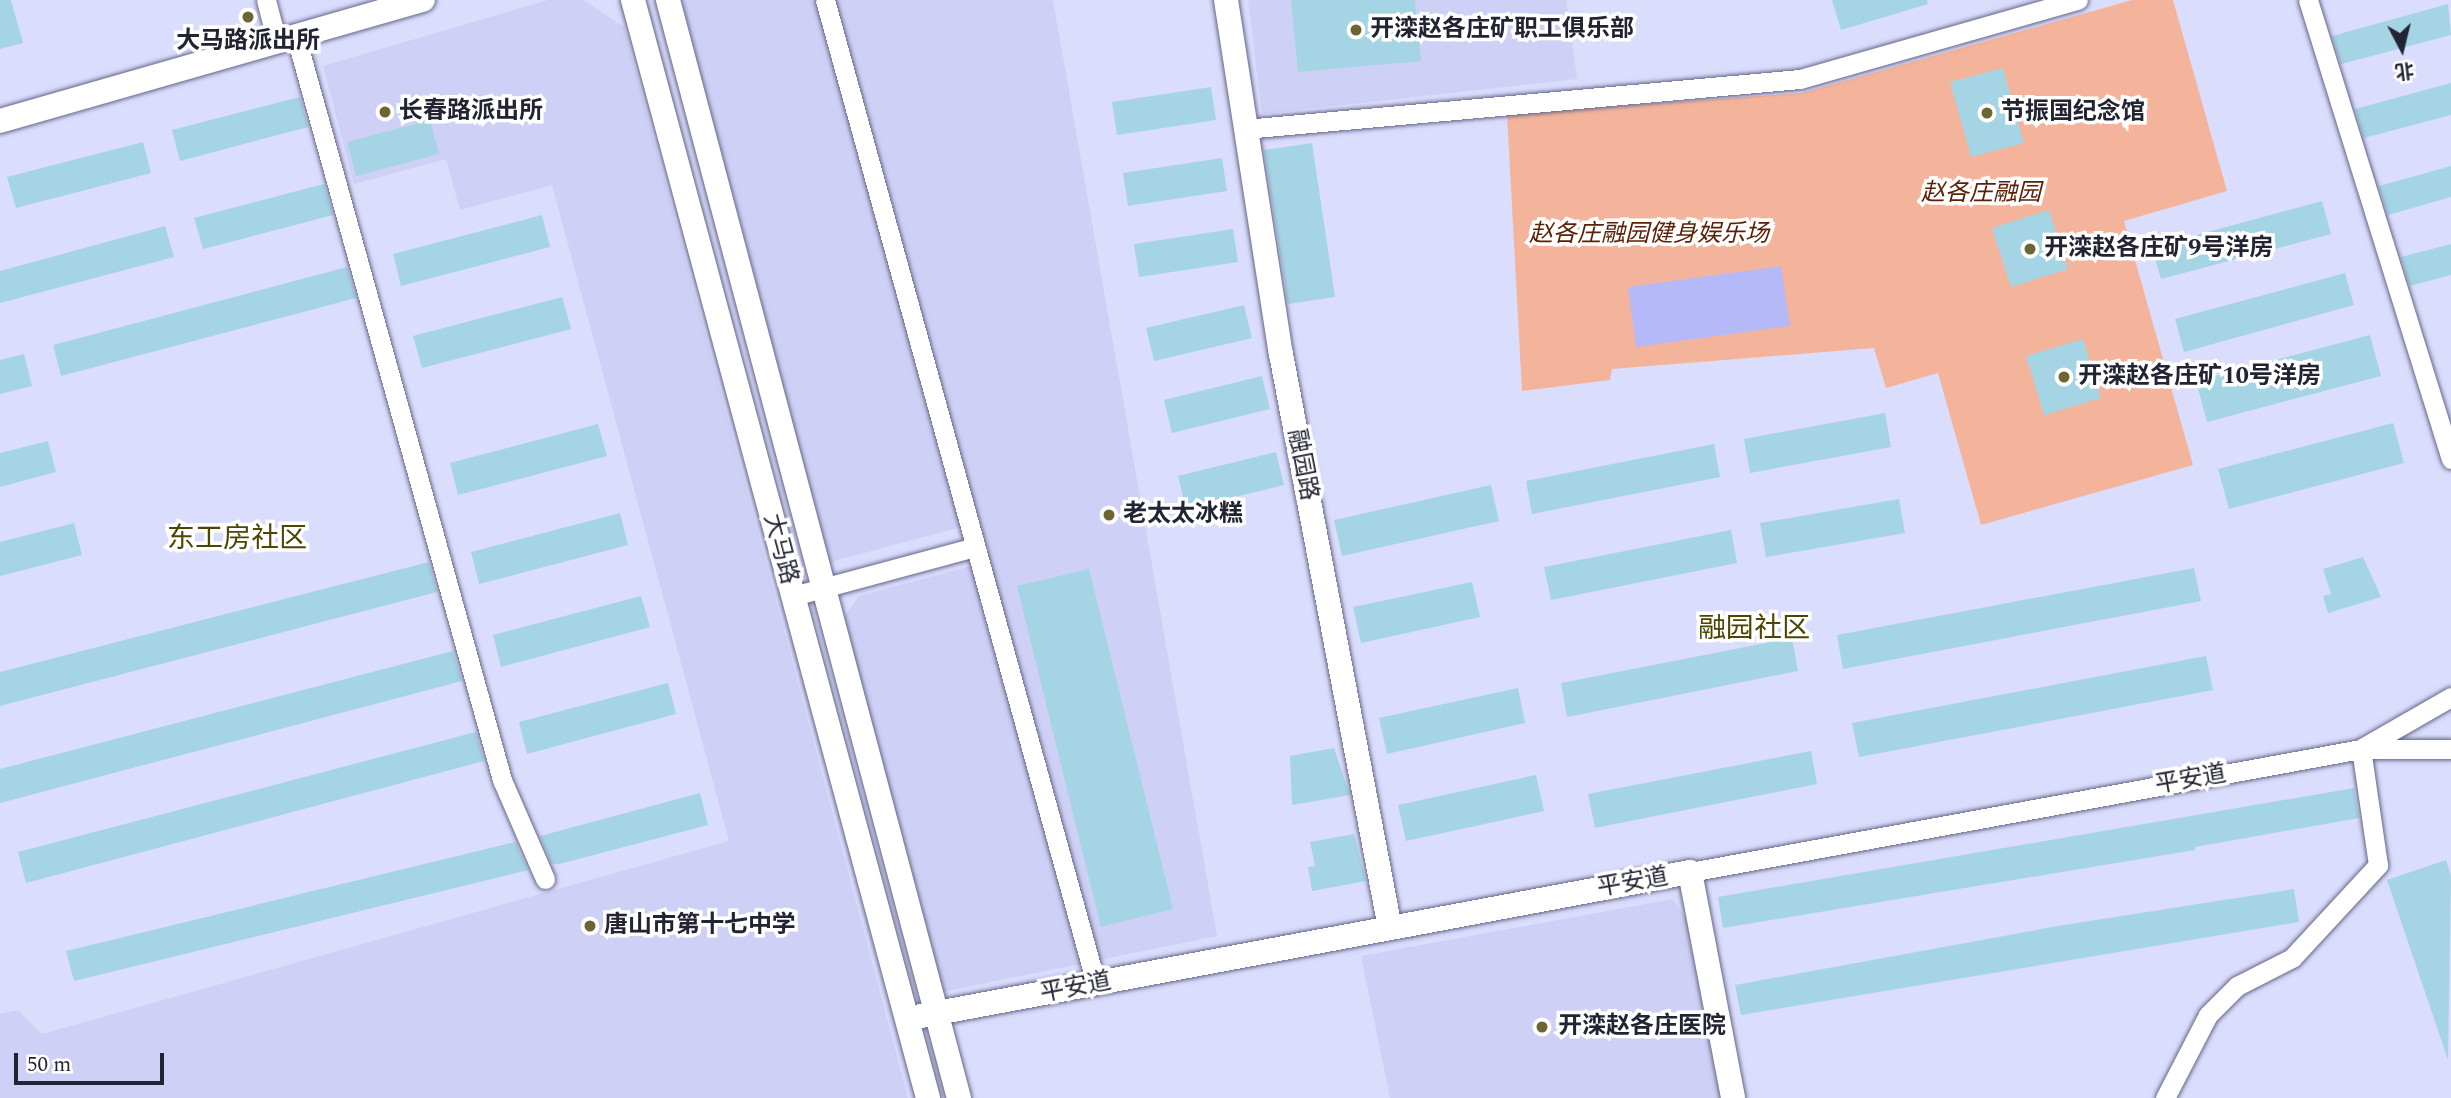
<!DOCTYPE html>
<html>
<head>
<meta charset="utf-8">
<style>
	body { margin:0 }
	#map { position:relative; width:2451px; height:1098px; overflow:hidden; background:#dbddfd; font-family:Spectral,"Noto Sans SC",serif }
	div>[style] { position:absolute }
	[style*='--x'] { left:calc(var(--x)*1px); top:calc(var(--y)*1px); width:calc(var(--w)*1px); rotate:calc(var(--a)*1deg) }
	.built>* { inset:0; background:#ced0f5 }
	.green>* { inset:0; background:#f4b49b }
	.water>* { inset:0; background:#b6b9f8 }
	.building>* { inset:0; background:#a5d4e5 }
	.roads { filter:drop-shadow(0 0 2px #646689) drop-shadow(0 0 2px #646689) }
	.minor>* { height:19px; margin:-9.5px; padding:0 9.5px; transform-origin:9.5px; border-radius:9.5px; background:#fff }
	.tertiary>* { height:24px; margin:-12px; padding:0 12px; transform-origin:12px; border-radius:12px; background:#fff }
	.dots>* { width:19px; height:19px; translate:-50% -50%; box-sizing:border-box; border:4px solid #fff; border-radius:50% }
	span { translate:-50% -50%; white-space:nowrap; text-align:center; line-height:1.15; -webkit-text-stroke:7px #fff; paint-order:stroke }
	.poi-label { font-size:24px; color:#232433; font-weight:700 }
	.left { translate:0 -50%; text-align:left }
	.park-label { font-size:24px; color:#5c2004; font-style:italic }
	.street-label { font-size:24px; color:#232433 }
	.quarter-label { font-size:28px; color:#4d4603 }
	.north { position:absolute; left:2367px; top:14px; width:70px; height:70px; -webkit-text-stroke:5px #fff; paint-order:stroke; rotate:173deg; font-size:19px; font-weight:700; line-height:28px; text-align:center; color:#232433 }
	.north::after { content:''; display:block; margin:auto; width:24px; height:32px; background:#232433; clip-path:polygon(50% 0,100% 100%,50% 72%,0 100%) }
	.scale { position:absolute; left:14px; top:1053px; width:150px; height:32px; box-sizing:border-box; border:4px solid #232433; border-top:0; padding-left:9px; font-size:21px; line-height:24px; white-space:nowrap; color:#232433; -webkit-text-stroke:5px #fff; paint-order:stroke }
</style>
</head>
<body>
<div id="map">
	<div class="built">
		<div style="clip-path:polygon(548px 0,583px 0,624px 27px,908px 1098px,0 1098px,0 1014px,18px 1010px,42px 1034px,729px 841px,552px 185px,460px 210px,446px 159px,354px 184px,323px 66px)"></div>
		<div style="clip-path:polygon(681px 0,1053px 0,1217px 936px,942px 992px,842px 620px,859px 596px,979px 564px,969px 525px,830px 562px)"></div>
		<div style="clip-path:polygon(1248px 0,1566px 0,1577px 79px,1262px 114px)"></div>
		<div style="clip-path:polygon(1673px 899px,1686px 919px,1721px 1098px,1390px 1098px,1361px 956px)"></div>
	</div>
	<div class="green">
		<div style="clip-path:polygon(2132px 0,2173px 0,2227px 191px,2124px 221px,2193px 465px,1981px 525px,1938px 373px,1886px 388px,1874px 348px,1612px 369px,1610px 380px,1522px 391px,1507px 114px,1802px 93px)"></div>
	</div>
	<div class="water">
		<div style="clip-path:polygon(1781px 266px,1790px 326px,1636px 347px,1628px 287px)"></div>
	</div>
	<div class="building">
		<div style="clip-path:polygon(0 0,11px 0,23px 43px,0 49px)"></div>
		<div style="clip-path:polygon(1291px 0,1415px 0,1421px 61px,1298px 72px)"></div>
		<div style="clip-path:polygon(1832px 0,1927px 0,1928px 4px,1841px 30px)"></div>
		<div style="clip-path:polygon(2448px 4px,2451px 35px,2341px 64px,2332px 36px)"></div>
		<div style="clip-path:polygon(2003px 68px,2024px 143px,1971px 157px,1950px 82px)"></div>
		<div style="clip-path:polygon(2451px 83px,2451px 115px,2364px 138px,2355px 109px)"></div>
		<div style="clip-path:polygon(1211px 87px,1216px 120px,1117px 135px,1112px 102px)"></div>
		<div style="clip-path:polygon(300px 97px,308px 127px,180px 161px,172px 130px)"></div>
		<div style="clip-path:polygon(430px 120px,439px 154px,356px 176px,347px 142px)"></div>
		<div style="clip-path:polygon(143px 142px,151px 173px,16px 208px,7px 177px)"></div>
		<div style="clip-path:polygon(1312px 143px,1335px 297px,1288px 304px,1264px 150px)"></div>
		<div style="clip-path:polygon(1222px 158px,1227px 191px,1128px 206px,1123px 173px)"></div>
		<div style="clip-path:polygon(2451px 166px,2451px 197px,2388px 215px,2379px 186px)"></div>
		<div style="clip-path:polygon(324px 184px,333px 215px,203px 249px,194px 218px)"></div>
		<div style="clip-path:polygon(2322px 201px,2331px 234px,2161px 279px,2152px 247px)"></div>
		<div style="clip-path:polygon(2049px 210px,2068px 269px,2011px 287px,1992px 228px)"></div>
		<div style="clip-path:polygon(542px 215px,550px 247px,401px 286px,393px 254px)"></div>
		<div style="clip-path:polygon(165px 226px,174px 257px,0 303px,0 271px)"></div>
		<div style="clip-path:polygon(1233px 229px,1238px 262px,1139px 277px,1134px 244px)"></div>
		<div style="clip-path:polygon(2451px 244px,2451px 275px,2410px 286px,2401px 257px)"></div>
		<div style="clip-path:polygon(347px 267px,356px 298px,61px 376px,53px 345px)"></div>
		<div style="clip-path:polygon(2345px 273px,2354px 305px,2184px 352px,2175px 319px)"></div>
		<div style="clip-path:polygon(562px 297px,571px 329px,422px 368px,413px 336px)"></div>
		<div style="clip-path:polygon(1244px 305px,1252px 338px,1154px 361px,1146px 328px)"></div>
		<div style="clip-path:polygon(2370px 335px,2381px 376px,2207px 422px,2196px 381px)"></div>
		<div style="clip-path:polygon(2083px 339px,2101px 398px,2044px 415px,2026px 356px)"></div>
		<div style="clip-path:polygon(24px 354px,32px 386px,0 394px,0 360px)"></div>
		<div style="clip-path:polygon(1262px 376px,1270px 409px,1172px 433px,1164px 400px)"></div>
		<div style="clip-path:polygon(1885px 413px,1891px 447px,1750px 473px,1744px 439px)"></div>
		<div style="clip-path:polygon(2393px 423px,2404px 463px,2229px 509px,2218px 469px)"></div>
		<div style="clip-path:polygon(598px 424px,607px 456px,458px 495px,450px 463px)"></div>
		<div style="clip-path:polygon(48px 441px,56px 472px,0 487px,0 453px)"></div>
		<div style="clip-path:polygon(1714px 444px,1720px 477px,1532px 514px,1526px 481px)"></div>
		<div style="clip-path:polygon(1276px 452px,1284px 485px,1186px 509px,1178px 476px)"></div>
		<div style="clip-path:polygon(1491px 485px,1499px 521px,1342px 556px,1334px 520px)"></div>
		<div style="clip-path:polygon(1899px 499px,1905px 533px,1766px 557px,1760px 523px)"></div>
		<div style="clip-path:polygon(620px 513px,628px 545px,479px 584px,471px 552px)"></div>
		<div style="clip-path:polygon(74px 523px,82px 555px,0 576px,0 542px)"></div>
		<div style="clip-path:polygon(1731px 530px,1737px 563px,1551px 600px,1544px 567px)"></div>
		<div style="clip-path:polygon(2363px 557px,2381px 597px,2328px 613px,2323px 596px,2331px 594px,2323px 569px)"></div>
		<div style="clip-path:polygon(429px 562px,437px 592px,0 706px,0 672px)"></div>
		<div style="clip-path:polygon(2194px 568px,2201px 601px,1843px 669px,1837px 635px)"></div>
		<div style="clip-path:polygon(1089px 569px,1173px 909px,1101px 927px,1017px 586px)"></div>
		<div style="clip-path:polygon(1472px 582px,1480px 617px,1361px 643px,1353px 607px)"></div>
		<div style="clip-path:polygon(641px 596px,650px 627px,501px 667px,493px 635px)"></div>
		<div style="clip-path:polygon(1792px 638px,1798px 671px,1567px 717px,1561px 683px)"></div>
		<div style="clip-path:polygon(453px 651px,462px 681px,0 803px,0 769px)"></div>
		<div style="clip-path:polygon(2206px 656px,2213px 690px,1859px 757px,1852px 723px)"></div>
		<div style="clip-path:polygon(668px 683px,676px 714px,527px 754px,519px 722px)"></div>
		<div style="clip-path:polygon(1518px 688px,1525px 723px,1387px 754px,1379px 718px)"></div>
		<div style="clip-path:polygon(476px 732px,484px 761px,26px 883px,18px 852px)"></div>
		<div style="clip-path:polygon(1334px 748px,1350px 795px,1292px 805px,1290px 756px)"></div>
		<div style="clip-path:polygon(1811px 751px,1817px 784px,1595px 828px,1588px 794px)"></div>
		<div style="clip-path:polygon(1536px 775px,1544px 811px,1406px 841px,1398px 805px)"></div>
		<div style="clip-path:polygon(2354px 788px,2359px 818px,2195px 847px,2195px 850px,1723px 928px,1718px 897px)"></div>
		<div style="clip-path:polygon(700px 793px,708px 825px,559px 864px,552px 864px,540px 836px)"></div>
		<div style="clip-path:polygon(1354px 834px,1366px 881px,1312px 891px,1308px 867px,1315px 866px,1310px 842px)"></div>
		<div style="clip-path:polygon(515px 842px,528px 870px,74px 981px,66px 951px)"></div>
		<div style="clip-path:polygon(2446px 860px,2451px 876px,2448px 1060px,2387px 880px)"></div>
		<div style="clip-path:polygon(2294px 889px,2299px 922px,1741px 1015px,1735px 985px,2064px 925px)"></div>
	</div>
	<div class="roads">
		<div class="minor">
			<div style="--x:266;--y:0;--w:43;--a:75.3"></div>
			<div style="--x:825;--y:0;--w:1021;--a:74.6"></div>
			<div style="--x:2308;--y:0;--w:481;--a:72.7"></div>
			<div style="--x:296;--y:37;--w:771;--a:74.5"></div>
			<div style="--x:502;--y:780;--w:108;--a:66.5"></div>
			<div style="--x:1244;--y:129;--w:558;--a:-5.14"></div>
			<div style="--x:1800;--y:79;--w:289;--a:-15.9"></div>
			<div style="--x:793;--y:596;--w:188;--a:-15.1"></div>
			<div style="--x:2362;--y:748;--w:103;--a:-29.8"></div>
			<div style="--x:1690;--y:872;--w:682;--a:-10.39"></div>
			<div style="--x:2361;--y:749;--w:90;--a:0"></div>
			<div style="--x:2165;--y:1098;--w:93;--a:-62.6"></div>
			<div style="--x:2208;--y:1015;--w:41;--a:-45"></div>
			<div style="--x:2237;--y:986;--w:62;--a:-27"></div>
			<div style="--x:2292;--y:958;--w:127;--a:-47.2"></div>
			<div style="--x:2378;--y:865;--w:117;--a:-98.3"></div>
		</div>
		<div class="tertiary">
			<div style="--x:633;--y:0;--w:1137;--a:74.96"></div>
			<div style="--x:668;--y:0;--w:1136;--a:75.16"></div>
			<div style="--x:1226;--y:0;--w:358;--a:81.2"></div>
			<div style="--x:1281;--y:354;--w:584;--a:79.25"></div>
			<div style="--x:0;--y:121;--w:440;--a:-16"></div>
			<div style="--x:921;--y:1016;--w:782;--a:-10.61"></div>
			<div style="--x:1690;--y:872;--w:230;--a:79.2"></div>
		</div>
	</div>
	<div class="dots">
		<div style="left:248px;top:17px;background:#6c6632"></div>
		<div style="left:1356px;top:30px;background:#6c6632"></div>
		<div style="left:385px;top:112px;background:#6c6632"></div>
		<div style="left:1987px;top:113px;background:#6c6632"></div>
		<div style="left:2030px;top:249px;background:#6c6632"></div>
		<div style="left:2064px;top:377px;background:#6c6632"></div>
		<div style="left:1109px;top:515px;background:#6c6632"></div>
		<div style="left:590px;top:926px;background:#6c6632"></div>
		<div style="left:1542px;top:1027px;background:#6c6632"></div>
	</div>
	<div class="poi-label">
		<span class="left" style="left:1370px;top:30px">开滦赵各庄矿职工俱乐部</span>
		<span style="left:248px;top:42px">大马路派出所</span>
		<span class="left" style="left:399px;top:112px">长春路派出所</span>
		<span class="left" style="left:2001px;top:113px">节振国纪念馆</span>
		<span class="left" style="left:2044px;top:249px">开滦赵各庄矿9号洋房</span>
		<span class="left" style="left:2078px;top:377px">开滦赵各庄矿10号洋房</span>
		<span class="left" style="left:1123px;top:515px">老太太冰糕</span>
		<span class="left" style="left:604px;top:926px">唐山市第十七中学</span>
		<span class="left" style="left:1558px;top:1027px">开滦赵各庄医院</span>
	</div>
	<div class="park-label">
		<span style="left:1981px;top:194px">赵各庄融园</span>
		<span style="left:1649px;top:235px">赵各庄融园健身娱乐场</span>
	</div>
	<div class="street-label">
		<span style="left:1302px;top:465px;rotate:79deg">融园路</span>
		<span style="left:780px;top:549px;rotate:75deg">大马路</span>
		<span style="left:2191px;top:780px;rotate:-10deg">平安道</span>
		<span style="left:1633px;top:883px;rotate:-10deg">平安道</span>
		<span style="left:1076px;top:988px;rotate:-11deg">平安道</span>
	</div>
	<div class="quarter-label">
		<span style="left:237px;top:539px">东工房社区</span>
		<span style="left:1754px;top:629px">融园社区</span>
	</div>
	<div class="north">北</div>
	<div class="scale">50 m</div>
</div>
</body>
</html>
